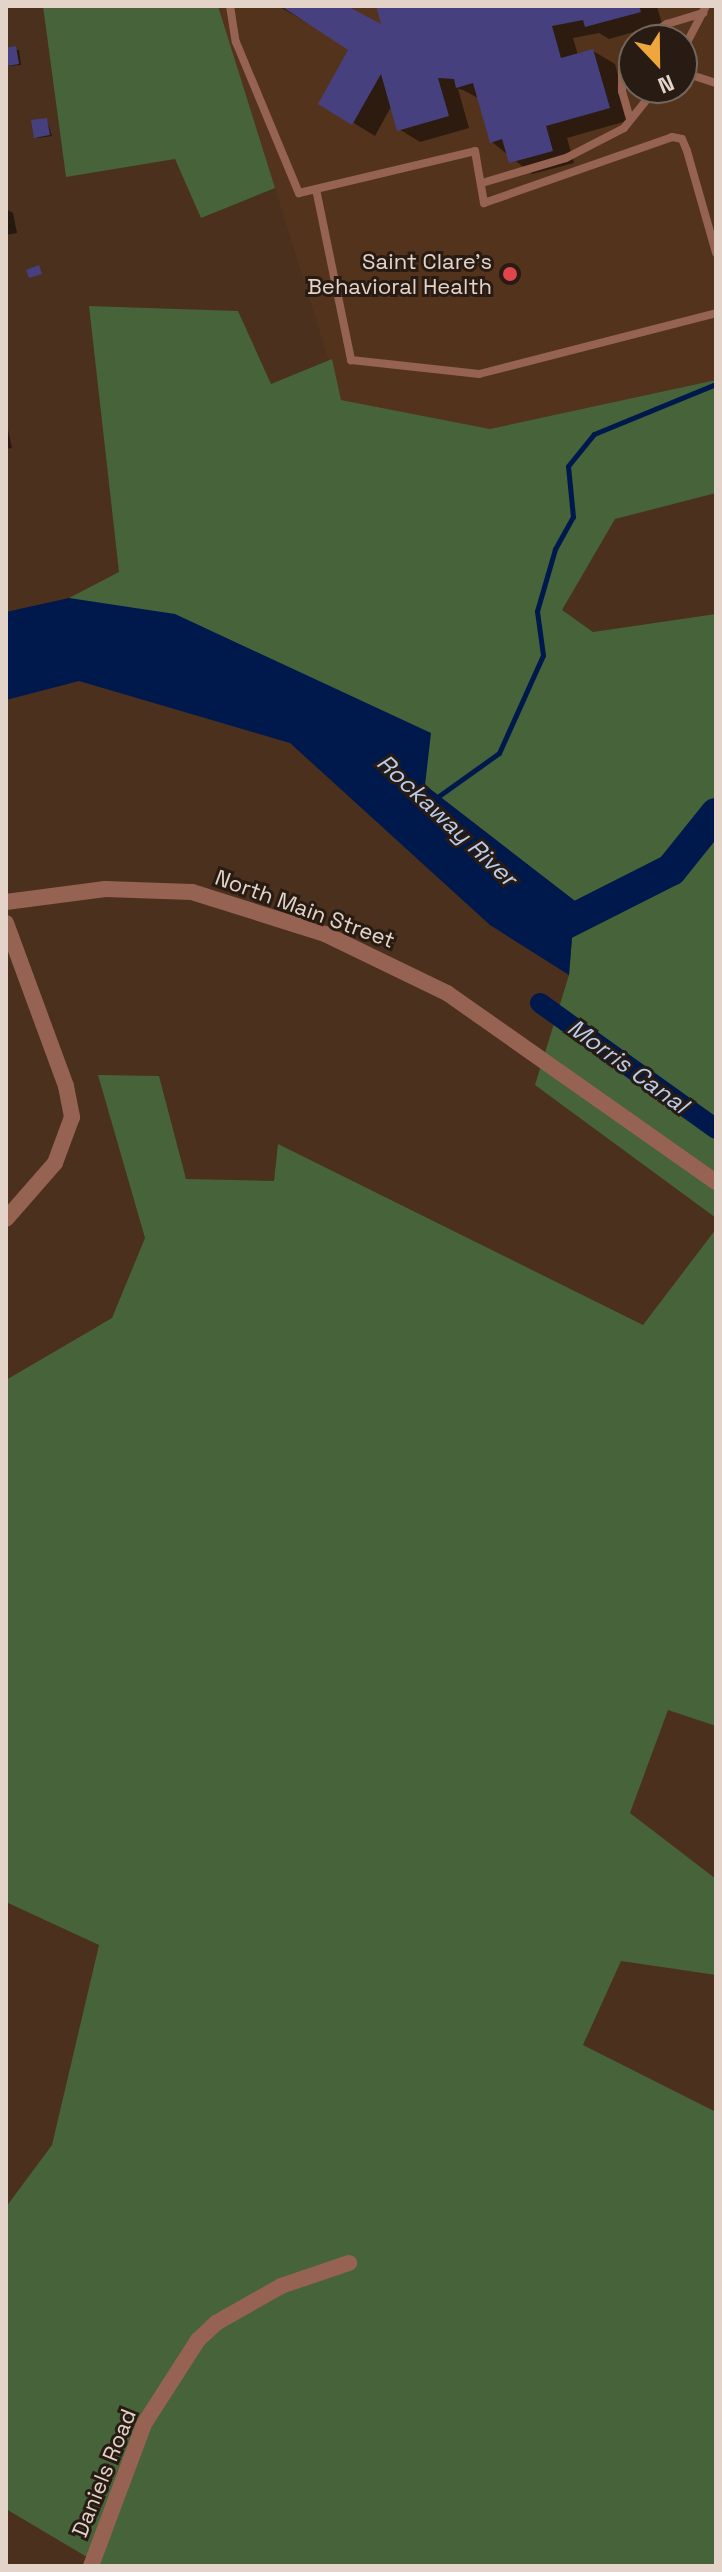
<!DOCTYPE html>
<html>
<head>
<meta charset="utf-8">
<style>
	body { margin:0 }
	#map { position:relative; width:722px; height:2572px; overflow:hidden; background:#4a301d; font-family:"Space Grotesk",sans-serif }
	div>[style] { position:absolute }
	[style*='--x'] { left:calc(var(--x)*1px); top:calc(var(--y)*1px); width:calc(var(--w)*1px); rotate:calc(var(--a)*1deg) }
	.built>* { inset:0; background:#53331b }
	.green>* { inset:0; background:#46633a }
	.water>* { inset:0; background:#00194d }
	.shadow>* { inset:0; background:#0007 }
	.stream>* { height:5px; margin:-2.5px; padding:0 2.5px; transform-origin:2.5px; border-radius:2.5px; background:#00194d }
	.canal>* { height:20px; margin:-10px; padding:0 10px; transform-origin:10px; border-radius:10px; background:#00194d }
	.river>* { height:32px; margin:-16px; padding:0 16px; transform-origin:16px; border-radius:16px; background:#00194d }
	.building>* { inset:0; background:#46407f }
	.lane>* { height:8px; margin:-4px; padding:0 4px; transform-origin:4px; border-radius:4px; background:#966252 }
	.street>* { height:16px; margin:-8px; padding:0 8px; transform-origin:8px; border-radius:8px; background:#966252 }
	.dots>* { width:22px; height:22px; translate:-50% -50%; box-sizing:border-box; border:4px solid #271b13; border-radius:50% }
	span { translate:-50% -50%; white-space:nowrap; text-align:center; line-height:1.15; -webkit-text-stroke:6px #271b13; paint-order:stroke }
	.poi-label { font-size:22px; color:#e4d3c8 }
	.right { translate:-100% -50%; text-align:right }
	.street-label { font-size:22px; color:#e4d3c8 }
	.water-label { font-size:24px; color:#b7cdee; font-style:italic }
	.frame { position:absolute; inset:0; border:8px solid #e4d3c8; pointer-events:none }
	.north { position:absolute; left:618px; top:24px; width:80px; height:80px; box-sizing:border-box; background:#271b13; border:2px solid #73655b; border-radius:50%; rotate:158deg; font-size:22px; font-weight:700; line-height:32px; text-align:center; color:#e4d3c8 }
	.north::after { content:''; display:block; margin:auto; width:28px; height:36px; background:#efa73d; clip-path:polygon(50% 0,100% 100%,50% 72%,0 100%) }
</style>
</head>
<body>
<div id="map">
	<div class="built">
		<div style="clip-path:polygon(evenodd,218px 6px,716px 6px,716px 380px,490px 429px,341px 400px,218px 6px,634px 40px,682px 40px,682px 88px,634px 88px,634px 40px)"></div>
	</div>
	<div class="green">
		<div style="clip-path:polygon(43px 6px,218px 6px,275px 188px,201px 218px,175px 159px,66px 177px)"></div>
		<div style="clip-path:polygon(89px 306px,238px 311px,271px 384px,332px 359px,341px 400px,490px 429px,716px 380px,716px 493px,615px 519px,562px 610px,593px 632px,716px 614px,716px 1218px,535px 1085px,569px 975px,575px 901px,425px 785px,69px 598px,119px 572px)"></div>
		<div style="clip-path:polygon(98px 1075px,159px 1076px,186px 1179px,274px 1181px,278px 1144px,643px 1325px,716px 1229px,716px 1726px,668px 1710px,630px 1813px,716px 1879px,716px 1975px,621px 1961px,583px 2045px,716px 2112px,716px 2566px,90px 2566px,92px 2560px,6px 2509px,6px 2207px,52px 2145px,99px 1945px,6px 1902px,6px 1380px,112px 1318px,145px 1238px)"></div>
	</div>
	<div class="water">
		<div style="clip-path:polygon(69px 598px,175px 614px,431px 733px,425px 785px,575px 901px,569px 975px,490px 925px,290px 743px,79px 681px,6px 700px,6px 612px)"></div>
	</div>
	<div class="shadow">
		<div style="clip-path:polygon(343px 6px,384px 28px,378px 6px,657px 6px,662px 24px,609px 39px,599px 33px,573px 38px,578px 55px,593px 51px,615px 64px,630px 120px,567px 138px,574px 163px,532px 174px,492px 142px,480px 99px,463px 90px,458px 89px,469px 128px,420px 142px,399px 129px,392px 105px,375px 136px,321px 103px,351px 49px,282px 8px)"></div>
		<div style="clip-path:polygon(6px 50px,19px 50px,21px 65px,6px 66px)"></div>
		<div style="clip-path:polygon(47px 120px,52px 136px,38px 138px,35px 136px)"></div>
		<div style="clip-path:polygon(6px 209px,13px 213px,17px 233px,6px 235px)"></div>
		<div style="clip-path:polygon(6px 421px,12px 448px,6px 449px)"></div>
	</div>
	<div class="stream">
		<div style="--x:436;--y:798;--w:77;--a:-35.5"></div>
		<div style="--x:499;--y:753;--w:107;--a:-65.8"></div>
		<div style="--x:543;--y:655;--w:44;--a:-97.8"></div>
		<div style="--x:537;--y:611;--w:65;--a:-73.8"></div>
		<div style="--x:555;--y:549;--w:37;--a:-61"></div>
		<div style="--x:573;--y:517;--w:51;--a:-95.6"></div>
		<div style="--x:568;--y:466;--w:41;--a:-50.9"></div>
		<div style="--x:594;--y:434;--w:132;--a:-22.3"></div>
	</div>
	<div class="canal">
		<div style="--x:540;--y:1003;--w:216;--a:35.6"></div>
	</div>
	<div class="river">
		<div style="--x:539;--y:906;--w:29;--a:44"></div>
		<div style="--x:560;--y:926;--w:124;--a:-26.8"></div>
		<div style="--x:671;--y:870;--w:72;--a:-51.2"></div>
	</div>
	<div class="building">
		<div style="clip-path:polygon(281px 6px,347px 6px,381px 24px,376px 6px,639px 6px,641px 12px,585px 27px,583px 20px,552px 26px,561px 58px,593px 49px,610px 108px,546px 126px,553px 151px,509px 163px,502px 139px,490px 143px,473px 83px,456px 88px,454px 79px,438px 78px,449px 116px,397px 131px,381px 74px,352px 125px,318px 104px,348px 50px)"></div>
		<div style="clip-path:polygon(16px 46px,19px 64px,6px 66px,6px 48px)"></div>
		<div style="clip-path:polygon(47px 118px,50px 135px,34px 138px,31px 120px)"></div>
		<div style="clip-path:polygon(39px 265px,42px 274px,29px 278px,26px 270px)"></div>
	</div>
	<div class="lane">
		<div style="--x:230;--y:6;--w:36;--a:81"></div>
		<div style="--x:236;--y:42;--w:164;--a:67.4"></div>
		<div style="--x:299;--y:193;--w:181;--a:-13.4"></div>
		<div style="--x:475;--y:151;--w:53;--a:80.2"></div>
		<div style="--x:484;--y:203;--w:199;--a:-19.3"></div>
		<div style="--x:672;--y:137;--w:10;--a:11"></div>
		<div style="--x:682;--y:139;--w:13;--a:67"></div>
		<div style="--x:687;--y:151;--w:106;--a:74.1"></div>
		<div style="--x:642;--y:40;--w:30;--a:-33"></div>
		<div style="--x:667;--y:24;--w:38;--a:-17"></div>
		<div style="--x:682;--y:52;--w:52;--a:-62.4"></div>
		<div style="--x:682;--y:72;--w:36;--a:18"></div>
		<div style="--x:630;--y:119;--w:29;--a:-106"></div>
		<div style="--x:622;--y:91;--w:24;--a:-90"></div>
		<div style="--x:622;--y:67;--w:22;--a:-58"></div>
		<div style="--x:482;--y:183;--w:88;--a:-16.6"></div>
		<div style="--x:566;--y:158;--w:65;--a:-27.3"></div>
		<div style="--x:624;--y:128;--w:51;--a:-51.3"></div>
		<div style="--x:316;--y:189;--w:175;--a:78.4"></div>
		<div style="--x:351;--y:360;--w:129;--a:6.2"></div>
		<div style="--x:479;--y:374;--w:245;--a:-14.4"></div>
	</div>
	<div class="street">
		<div style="--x:6;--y:902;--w:100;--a:-7.5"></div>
		<div style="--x:105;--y:889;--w:87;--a:2"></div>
		<div style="--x:192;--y:892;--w:139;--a:17.5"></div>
		<div style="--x:325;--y:934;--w:136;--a:25.8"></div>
		<div style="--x:447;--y:993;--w:329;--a:35.1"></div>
		<div style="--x:6;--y:923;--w:174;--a:69.8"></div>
		<div style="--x:66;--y:1086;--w:32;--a:79"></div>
		<div style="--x:72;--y:1117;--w:49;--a:110.3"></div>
		<div style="--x:55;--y:1163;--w:74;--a:131.2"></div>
		<div style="--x:91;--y:2566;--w:152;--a:-69.5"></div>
		<div style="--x:144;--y:2424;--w:100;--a:-57.3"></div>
		<div style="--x:198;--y:2340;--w:25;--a:-43"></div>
		<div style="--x:216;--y:2323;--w:75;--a:-29.6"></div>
		<div style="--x:281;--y:2286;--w:72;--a:-18.7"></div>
	</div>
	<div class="dots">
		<div style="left:510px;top:274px;background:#e0444e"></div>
	</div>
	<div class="poi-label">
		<span class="right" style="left:492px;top:274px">Saint Clare’s<br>Behavioral Health</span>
	</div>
	<div class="street-label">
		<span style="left:305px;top:909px;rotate:20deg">North Main Street</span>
		<span style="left:104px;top:2473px;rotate:-68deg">Daniels Road</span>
	</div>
	<div class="water-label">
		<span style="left:447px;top:820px;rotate:43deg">Rockaway River</span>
		<span style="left:628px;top:1066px;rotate:36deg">Morris Canal</span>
	</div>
	<div class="frame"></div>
	<div class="north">N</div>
</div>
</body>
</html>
